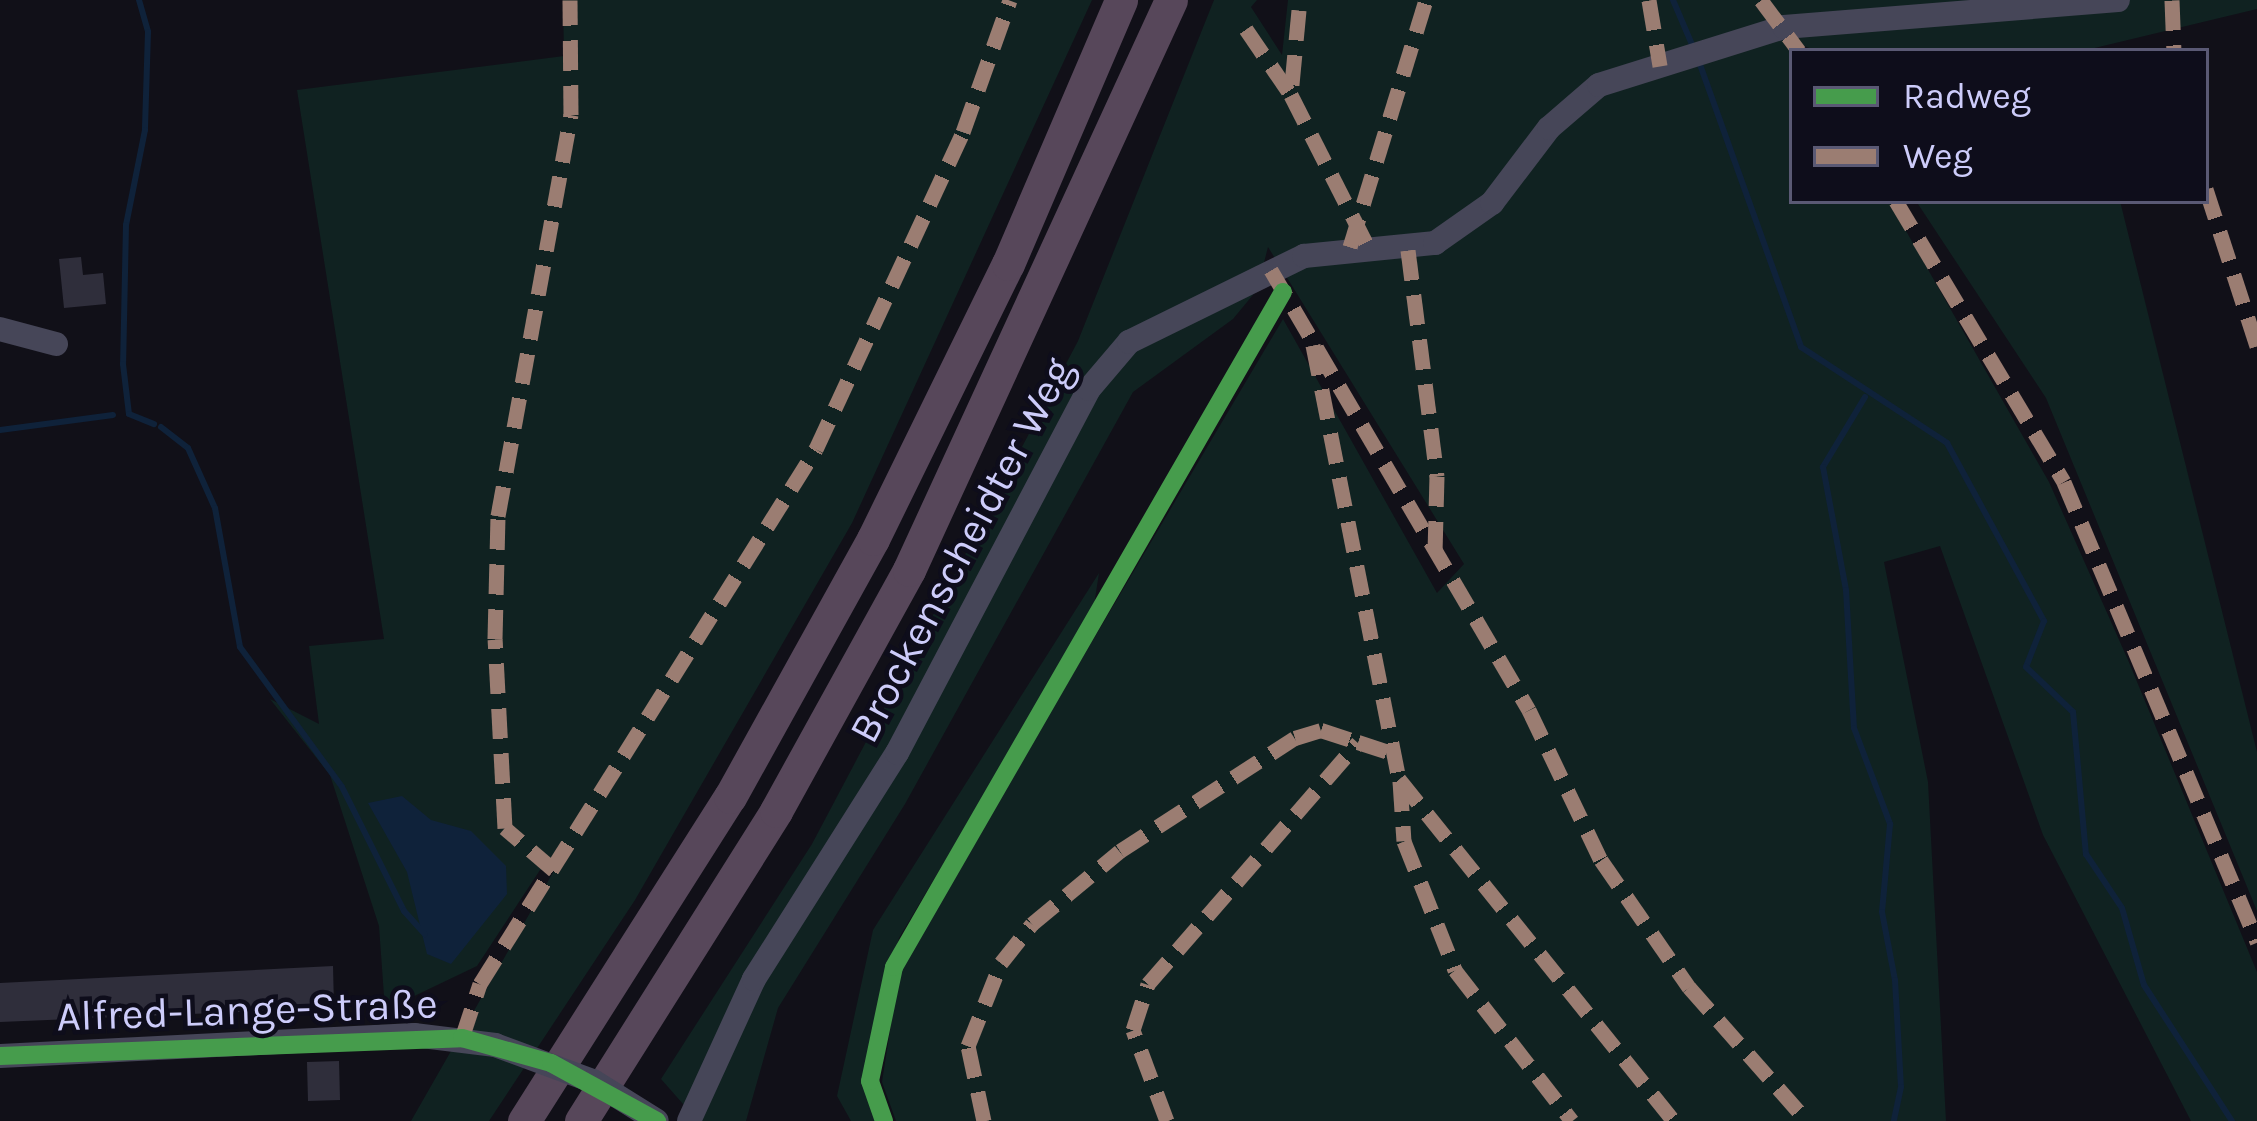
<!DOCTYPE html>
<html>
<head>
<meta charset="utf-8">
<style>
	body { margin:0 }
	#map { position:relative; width:2257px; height:1121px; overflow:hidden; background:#111018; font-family:Karla,sans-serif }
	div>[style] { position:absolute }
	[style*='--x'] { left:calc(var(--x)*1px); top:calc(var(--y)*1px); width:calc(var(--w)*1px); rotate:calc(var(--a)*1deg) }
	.green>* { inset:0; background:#102221 }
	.water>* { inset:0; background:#0f223a }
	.stream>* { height:6px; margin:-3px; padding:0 3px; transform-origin:3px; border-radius:3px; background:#0f223a }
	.building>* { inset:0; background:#2f2e3b }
	.minor>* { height:24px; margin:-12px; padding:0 12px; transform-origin:12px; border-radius:12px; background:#464658 }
	.highway>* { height:33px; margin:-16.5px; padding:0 16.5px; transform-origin:16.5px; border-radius:16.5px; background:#57475a }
	.minor-bridge>* { height:24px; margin:-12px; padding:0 12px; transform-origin:12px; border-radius:12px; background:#464658 }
	.quiet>* { height:15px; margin-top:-7.5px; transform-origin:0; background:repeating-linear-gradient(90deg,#9b7d72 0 30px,transparent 0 45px) }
	.cycleway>* { height:18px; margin:-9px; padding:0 9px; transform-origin:9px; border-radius:9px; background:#469c4c }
	span { translate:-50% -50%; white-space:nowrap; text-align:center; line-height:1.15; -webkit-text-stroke:9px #0e0d1b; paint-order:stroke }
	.street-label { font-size:42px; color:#cdccfa }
	.legend { position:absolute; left:1789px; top:48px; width:420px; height:156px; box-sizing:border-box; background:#0e0d1b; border:3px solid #5a5974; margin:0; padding:15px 21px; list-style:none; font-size:36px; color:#cdccfa }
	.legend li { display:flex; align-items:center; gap:24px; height:60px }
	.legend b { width:60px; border:3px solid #5a5974 }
</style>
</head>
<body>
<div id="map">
	<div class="green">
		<div style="clip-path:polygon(563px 0,1092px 0,852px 523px,635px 900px,489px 1121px,411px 1121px,555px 869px,540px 870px,477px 966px,385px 1010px,379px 926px,330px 775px,270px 699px,319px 724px,309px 646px,384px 639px,297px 90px,564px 56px)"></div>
		<div style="clip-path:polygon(1214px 0,1257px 0,1251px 7px,1282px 55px,1288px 0,2257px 0,2257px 9px,2082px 51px,1818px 51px,1792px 42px,1792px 201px,1889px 201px,2049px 482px,2128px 660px,2257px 972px,2257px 1121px,2191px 1121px,2043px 835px,1940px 546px,1884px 562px,1928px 782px,1946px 1121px,896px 1121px,882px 1082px,900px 966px,1283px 319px,1437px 593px,1464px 564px,1268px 247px,1257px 290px,1233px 319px,1133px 392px,905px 804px,778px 1008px,746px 1121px,698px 1121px,661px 1079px,812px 844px,1078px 341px)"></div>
		<div style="clip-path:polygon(1916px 201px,2120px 201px,2257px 752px,2257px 911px,2046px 398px)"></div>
		<div style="clip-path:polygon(1099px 573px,1093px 612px,899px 938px,866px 1073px,877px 1121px,851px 1121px,837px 1096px,873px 930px)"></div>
	</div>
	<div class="water">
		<div style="clip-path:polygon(402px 796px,431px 820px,471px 831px,506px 866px,507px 894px,451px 964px,427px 954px,407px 872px,368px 803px)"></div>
	</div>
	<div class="stream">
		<div style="--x:139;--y:0;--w:33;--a:74"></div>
		<div style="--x:148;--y:32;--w:98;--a:91.8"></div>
		<div style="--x:145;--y:130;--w:97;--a:101.3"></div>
		<div style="--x:126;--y:225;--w:139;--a:91.2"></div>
		<div style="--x:123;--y:364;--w:50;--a:83.2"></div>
		<div style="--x:129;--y:414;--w:27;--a:22"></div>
		<div style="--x:1673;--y:0;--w:51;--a:66.9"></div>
		<div style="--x:1698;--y:59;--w:306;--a:70.3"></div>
		<div style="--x:1801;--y:347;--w:175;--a:33.3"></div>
		<div style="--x:1947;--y:443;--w:203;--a:61.4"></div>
		<div style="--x:2044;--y:621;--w:49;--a:111.4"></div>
		<div style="--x:2026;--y:667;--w:65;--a:43.8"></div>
		<div style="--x:2073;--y:712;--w:143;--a:84.8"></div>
		<div style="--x:2086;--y:854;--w:65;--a:56.3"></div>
		<div style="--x:2122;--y:908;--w:80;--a:74.1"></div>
		<div style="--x:2144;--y:985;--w:162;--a:57.1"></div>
		<div style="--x:1865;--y:397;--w:82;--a:121"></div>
		<div style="--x:1823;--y:467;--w:125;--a:79.4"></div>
		<div style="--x:1846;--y:590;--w:138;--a:86.7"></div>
		<div style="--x:1854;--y:728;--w:103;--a:69.4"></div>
		<div style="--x:1890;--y:824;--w:88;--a:95.2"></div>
		<div style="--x:1882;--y:912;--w:69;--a:79.2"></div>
		<div style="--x:1895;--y:980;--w:107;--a:86.8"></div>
		<div style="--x:1901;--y:1087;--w:35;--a:102"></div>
		<div style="--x:161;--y:427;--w:34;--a:38"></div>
		<div style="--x:188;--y:448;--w:66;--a:65.8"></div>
		<div style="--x:215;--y:508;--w:141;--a:79.8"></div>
		<div style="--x:240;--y:647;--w:173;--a:53.9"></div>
		<div style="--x:342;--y:787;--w:139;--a:63.4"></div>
		<div style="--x:404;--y:911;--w:31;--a:48"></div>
		<div style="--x:0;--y:430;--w:114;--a:-7.6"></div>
	</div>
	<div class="building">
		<div style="clip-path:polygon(81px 257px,83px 275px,103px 273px,106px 304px,64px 308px,59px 259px)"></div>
		<div style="clip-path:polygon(333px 966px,334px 1008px,0 1022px,0 983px)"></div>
		<div style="clip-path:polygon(339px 1061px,340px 1100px,308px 1101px,307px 1062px)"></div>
	</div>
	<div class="minor">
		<div style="--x:0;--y:329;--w:58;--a:15"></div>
		<div style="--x:0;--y:1056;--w:415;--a:-2.9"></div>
		<div style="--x:414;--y:1035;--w:82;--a:7"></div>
		<div style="--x:689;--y:1121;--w:156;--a:-65.4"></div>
		<div style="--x:754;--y:979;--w:267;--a:-57.7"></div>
		<div style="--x:897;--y:753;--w:412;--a:-62.2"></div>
		<div style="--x:1089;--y:389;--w:62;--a:-49.6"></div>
		<div style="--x:1129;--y:342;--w:195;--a:-26.2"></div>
		<div style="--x:1304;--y:256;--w:132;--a:-5.7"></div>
		<div style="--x:1435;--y:243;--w:70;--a:-35.1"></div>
		<div style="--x:1492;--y:203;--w:94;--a:-52.8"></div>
		<div style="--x:1549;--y:128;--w:66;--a:-40.7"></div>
		<div style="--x:1599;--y:85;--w:194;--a:-17.4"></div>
		<div style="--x:1784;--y:27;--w:335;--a:-4.6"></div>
	</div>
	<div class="highway">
		<div style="--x:524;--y:1121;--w:384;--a:-57.6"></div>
		<div style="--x:730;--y:797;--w:295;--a:-61"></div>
		<div style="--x:873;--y:539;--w:306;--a:-63.9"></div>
		<div style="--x:1008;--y:264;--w:287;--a:-66.8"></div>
		<div style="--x:581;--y:1121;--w:366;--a:-57.8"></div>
		<div style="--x:776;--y:811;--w:275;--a:-61.1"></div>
		<div style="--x:909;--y:570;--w:627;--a:-65.31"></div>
	</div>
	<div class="minor-bridge">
		<div style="--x:495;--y:1045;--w:104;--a:20.2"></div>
		<div style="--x:593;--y:1081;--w:75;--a:32"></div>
	</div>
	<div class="quiet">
		<div style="--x:1649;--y:0;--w:67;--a:80.5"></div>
		<div style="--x:1761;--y:0;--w:64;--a:53.3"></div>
		<div style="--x:2172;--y:0;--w:51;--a:87.8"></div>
		<div style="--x:1299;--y:10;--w:85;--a:95.4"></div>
		<div style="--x:1291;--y:95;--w:170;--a:63.1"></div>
		<div style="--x:1246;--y:29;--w:80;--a:55.7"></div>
		<div style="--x:2206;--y:189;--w:165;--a:72"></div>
		<div style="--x:1896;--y:201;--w:327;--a:59.1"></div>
		<div style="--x:2064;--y:482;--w:499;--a:67.2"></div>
		<div style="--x:1350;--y:247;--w:258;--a:-72.9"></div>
		<div style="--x:1408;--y:250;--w:228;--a:82.7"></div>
		<div style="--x:1437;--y:476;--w:79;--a:91.5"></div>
		<div style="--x:1271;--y:270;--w:510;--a:59.61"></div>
		<div style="--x:1529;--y:710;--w:166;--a:64.4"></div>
		<div style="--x:1601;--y:860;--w:155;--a:55.3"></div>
		<div style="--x:1689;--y:987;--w:179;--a:48.6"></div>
		<div style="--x:1313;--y:345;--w:442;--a:78.8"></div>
		<div style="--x:1399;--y:779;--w:439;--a:51.2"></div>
		<div style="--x:1400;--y:781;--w:60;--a:86.2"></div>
		<div style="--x:1404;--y:841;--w:139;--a:68.4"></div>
		<div style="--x:1455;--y:970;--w:191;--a:52.2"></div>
		<div style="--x:554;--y:870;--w:65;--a:-139.4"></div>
		<div style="--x:505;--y:828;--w:189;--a:-93"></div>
		<div style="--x:495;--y:639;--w:123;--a:-88.6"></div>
		<div style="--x:498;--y:516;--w:408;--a:-79.7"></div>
		<div style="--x:571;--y:115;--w:115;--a:-90.5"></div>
		<div style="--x:462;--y:1038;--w:57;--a:-71.6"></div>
		<div style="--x:480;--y:984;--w:632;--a:-57.87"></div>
		<div style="--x:816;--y:449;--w:349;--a:-65.1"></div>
		<div style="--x:963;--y:132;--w:140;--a:-70.4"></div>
		<div style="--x:984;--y:1121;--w:77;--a:-102"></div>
		<div style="--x:968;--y:1046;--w:89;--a:-68.3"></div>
		<div style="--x:1001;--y:963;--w:50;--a:-51.5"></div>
		<div style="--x:1032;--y:924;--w:114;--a:-39.7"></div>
		<div style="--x:1120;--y:851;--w:208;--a:-32.9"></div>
		<div style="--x:1295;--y:738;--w:27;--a:-17"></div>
		<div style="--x:1321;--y:730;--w:39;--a:18"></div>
		<div style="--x:1167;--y:1121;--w:97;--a:-110.5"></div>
		<div style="--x:1133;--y:1030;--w:48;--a:-71.9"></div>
		<div style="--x:1148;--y:984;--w:320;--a:-49"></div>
		<div style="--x:1358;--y:742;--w:35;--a:18"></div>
	</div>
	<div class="cycleway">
		<div style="--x:0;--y:1056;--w:462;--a:-2.2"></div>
		<div style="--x:462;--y:1038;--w:92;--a:15.7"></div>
		<div style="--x:551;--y:1063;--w:121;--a:28.7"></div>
		<div style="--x:884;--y:1121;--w:42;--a:-109.3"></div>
		<div style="--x:870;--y:1081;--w:116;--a:-78.1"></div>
		<div style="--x:894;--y:967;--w:779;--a:-60.05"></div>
	</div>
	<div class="street-label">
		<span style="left:961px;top:550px;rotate:-62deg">Brockenscheidter Weg</span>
		<span style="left:247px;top:1010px;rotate:-2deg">Alfred-Lange-Straße</span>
	</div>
	<ul class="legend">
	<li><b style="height:15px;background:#469c4c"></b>Radweg</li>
	<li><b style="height:15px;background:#9b7d72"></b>Weg</li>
	</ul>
</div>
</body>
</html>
